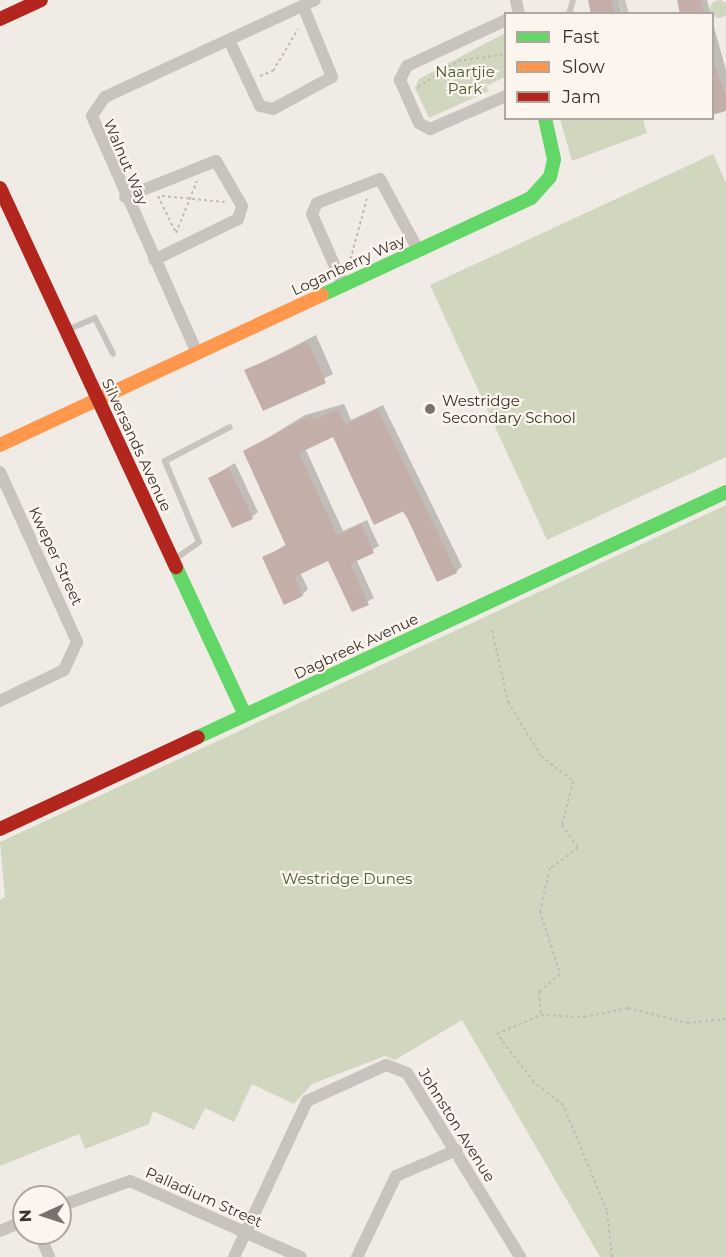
<!DOCTYPE html>
<html>
<head>
<meta charset="utf-8">
<style>
	body { margin:0 }
	#map { position:relative; width:726px; height:1257px; overflow:hidden; background:#f0ebe5; font-family:Montserrat,sans-serif }
	div>[style] { position:absolute }
	[style*='--x'] { left:calc(var(--x)*1px); top:calc(var(--y)*1px); width:calc(var(--w)*1px); rotate:calc(var(--a)*1deg) }
	.green>* { inset:0; background:#d1d6bf }
	.round { border-radius:50% }
	.shadow>* { inset:0; background:#0003 }
	.building>* { inset:0; background:#c3afa7 }
	.path>* { height:2px; margin-top:-1px; transform-origin:0; background:repeating-linear-gradient(90deg,#c2bbb6 0 3px,transparent 0 6px) }
	.lane>* { height:6px; margin:-3px; padding:0 3px; transform-origin:3px; border-radius:3px; background:#c9c3be }
	.street>* { height:12px; margin:-6px; padding:0 6px; transform-origin:6px; border-radius:6px; background:#c9c3be }
	.fast>* { height:14px; margin:-7px; padding:0 7px; transform-origin:7px; border-radius:7px; background:#63d668 }
	.slow>* { height:14px; margin:-7px; padding:0 7px; transform-origin:7px; border-radius:7px; background:#ff974d }
	.jam>* { height:14px; margin:-7px; padding:0 7px; transform-origin:7px; border-radius:7px; background:#b3261e }
	.dots>* { width:16px; height:16px; translate:-50% -50%; box-sizing:border-box; border:3px solid #fbf5ee; border-radius:50% }
	span { translate:-50% -50%; white-space:nowrap; text-align:center; line-height:1.15; -webkit-text-stroke:4.5px #fbf5ee; paint-order:stroke }
	.park-label { font-size:15px; color:#4a5a2e }
	.street-label { font-size:15px; color:#3b302b }
	.poi-label { font-size:15px; color:#3b302b }
	.left { translate:0 -50%; text-align:left }
	.legend { position:absolute; left:504px; top:12px; width:210px; height:108px; box-sizing:border-box; background:#fbf5ee; border:2px solid #aea6a0; margin:0; padding:8px 10px; list-style:none; font-size:18px; color:#3b302b }
	.legend li { display:flex; align-items:center; gap:12px; height:30px }
	.legend b { width:30px; border:2px solid #aea6a0 }
	.north { position:absolute; left:12px; top:1185px; width:60px; height:60px; box-sizing:border-box; background:#fbf5ee; border:2px solid #aea6a0; border-radius:50%; rotate:267deg; font-size:16px; font-weight:700; line-height:24px; text-align:center; color:#3b302b }
	.north::after { content:''; display:block; margin:auto; width:21px; height:27px; background:#7a716c; clip-path:polygon(50% 0,100% 100%,50% 72%,0 100%) }
</style>
</head>
<body>
<div id="map">
	<div class="green">
		<div class="round" style="left:710px;top:0;width:18px;height:18px"></div>
		<div style="clip-path:polygon(505px 33px,505px 77px,486px 86px,489px 91px,429px 118px,415px 88px,419px 79px)"></div>
		<div style="clip-path:polygon(560px 119px,643px 119px,647px 133px,572px 161px)"></div>
		<div style="clip-path:polygon(713px 154px,726px 183px,726px 457px,547px 540px,430px 285px)"></div>
		<div style="clip-path:polygon(726px 505px,726px 1257px,600px 1257px,462px 1020px,395px 1060px,385px 1056px,312px 1084px,294px 1104px,252px 1084px,234px 1122px,205px 1108px,194px 1130px,153px 1111px,149px 1124px,85px 1149px,79px 1134px,0 1166px,0 900px,5px 897px,0 842px)"></div>
	</div>
	<div class="shadow">
		<div style="clip-path:polygon(589px 0,619px 0,622px 14px,593px 14px)"></div>
		<div style="clip-path:polygon(679px 0,707px 0,711px 14px,682px 14px)"></div>
		<div style="clip-path:polygon(712px 20px,726px 70px,726px 110px,712px 114px)"></div>
		<div style="clip-path:polygon(316px 335px,333px 374px,263px 409px,246px 371px)"></div>
		<div style="clip-path:polygon(344px 404px,351px 420px,383px 405px,462px 566px,456px 572px,334px 435px,305px 448px,343px 531px,367px 520px,379px 546px,356px 559px,374px 598px,352px 610px,329px 559px,300px 572px,308px 589px,302px 595px,264px 558px,287px 544px,245px 452px,305px 415px)"></div>
		<div style="clip-path:polygon(235px 463px,258px 512px,252px 517px,210px 478px)"></div>
	</div>
	<div class="building">
		<div style="clip-path:polygon(588px 0,611px 0,615px 14px,591px 14px)"></div>
		<div style="clip-path:polygon(677px 0,700px 0,704px 14px,680px 14px)"></div>
		<div style="clip-path:polygon(712px 58px,726px 96px,726px 111px,712px 115px)"></div>
		<div style="clip-path:polygon(308px 342px,326px 383px,263px 411px,244px 370px)"></div>
		<div style="clip-path:polygon(338px 409px,345px 425px,377px 410px,380px 414px,457px 573px,437px 582px,404px 511px,374px 525px,333px 437px,299px 453px,337px 536px,361px 524px,374px 553px,350px 564px,369px 605px,352px 612px,328px 561px,294px 577px,303px 596px,284px 605px,262px 557px,286px 546px,243px 451px,311px 415px,313px 420px)"></div>
		<div style="clip-path:polygon(229px 468px,253px 519px,232px 528px,208px 478px)"></div>
	</div>
	<div class="path">
		<div style="--x:260;--y:76;--w:14;--a:-21"></div>
		<div style="--x:273;--y:71;--w:49;--a:-59.2"></div>
		<div style="--x:418;--y:87;--w:48;--a:-33"></div>
		<div style="--x:458;--y:61;--w:49;--a:-8.3"></div>
		<div style="--x:158;--y:196;--w:41;--a:64.1"></div>
		<div style="--x:162;--y:196;--w:63;--a:5.4"></div>
		<div style="--x:176;--y:233;--w:56;--a:-68"></div>
		<div style="--x:349;--y:265;--w:69;--a:-75"></div>
		<div style="--x:492;--y:630;--w:74;--a:77.5"></div>
		<div style="--x:508;--y:702;--w:63;--a:58.6"></div>
		<div style="--x:541;--y:756;--w:41;--a:38"></div>
		<div style="--x:573;--y:781;--w:45;--a:104"></div>
		<div style="--x:562;--y:825;--w:28;--a:55"></div>
		<div style="--x:578;--y:848;--w:34;--a:144"></div>
		<div style="--x:550;--y:868;--w:44;--a:103.1"></div>
		<div style="--x:540;--y:911;--w:66;--a:72.4"></div>
		<div style="--x:560;--y:974;--w:28;--a:139"></div>
		<div style="--x:539;--y:992;--w:22;--a:85"></div>
		<div style="--x:612;--y:1257;--w:46;--a:-96.2"></div>
		<div style="--x:607;--y:1211;--w:115;--a:-112.5"></div>
		<div style="--x:563;--y:1105;--w:37;--a:-142"></div>
		<div style="--x:534;--y:1082;--w:61;--a:-127.6"></div>
		<div style="--x:497;--y:1034;--w:48;--a:-23.4"></div>
		<div style="--x:541;--y:1015;--w:43;--a:2.7"></div>
		<div style="--x:584;--y:1017;--w:45;--a:-11.6"></div>
		<div style="--x:628;--y:1008;--w:61;--a:14.3"></div>
		<div style="--x:687;--y:1023;--w:39;--a:-6"></div>
	</div>
	<div class="lane">
		<div style="--x:622;--y:0;--w:15;--a:74"></div>
		<div style="--x:569;--y:14;--w:15;--a:-74"></div>
		<div style="--x:67;--y:330;--w:30;--a:-23"></div>
		<div style="--x:95;--y:318;--w:40;--a:63.4"></div>
		<div style="--x:175;--y:559;--w:29;--a:-35"></div>
		<div style="--x:199;--y:542;--w:88;--a:-112.8"></div>
		<div style="--x:165;--y:461;--w:73;--a:-27.6"></div>
	</div>
	<div class="street">
		<div style="--x:516;--y:0;--w:14;--a:78"></div>
		<div style="--x:506;--y:20;--w:109;--a:155.1"></div>
		<div style="--x:407;--y:66;--w:16;--a:117"></div>
		<div style="--x:400;--y:80;--w:47;--a:66.2"></div>
		<div style="--x:419;--y:123;--w:13;--a:29"></div>
		<div style="--x:430;--y:129;--w:83;--a:-23.5"></div>
		<div style="--x:229;--y:40;--w:73;--a:64.8"></div>
		<div style="--x:260;--y:106;--w:13;--a:13"></div>
		<div style="--x:273;--y:109;--w:67;--a:-28.5"></div>
		<div style="--x:332;--y:77;--w:77;--a:-112.2"></div>
		<div style="--x:125;--y:197;--w:98;--a:-21.6"></div>
		<div style="--x:216;--y:161;--w:52;--a:60"></div>
		<div style="--x:242;--y:206;--w:14;--a:107"></div>
		<div style="--x:238;--y:219;--w:93;--a:154"></div>
		<div style="--x:343;--y:285;--w:77;--a:-113.6"></div>
		<div style="--x:312;--y:214;--w:12;--a:-66"></div>
		<div style="--x:317;--y:203;--w:67;--a:-20.9"></div>
		<div style="--x:380;--y:179;--w:81;--a:61.8"></div>
		<div style="--x:197;--y:353;--w:259;--a:-113.9"></div>
		<div style="--x:92;--y:116;--w:23;--a:-56"></div>
		<div style="--x:105;--y:97;--w:231;--a:-24.8"></div>
		<div style="--x:0;--y:472;--w:187;--a:65.6"></div>
		<div style="--x:77;--y:642;--w:31;--a:115"></div>
		<div style="--x:64;--y:670;--w:71;--a:154.2"></div>
		<div style="--x:60;--y:1206;--w:74;--a:-19.7"></div>
		<div style="--x:130;--y:1181;--w:187;--a:24"></div>
		<div style="--x:0;--y:1231;--w:26;--a:-23"></div>
		<div style="--x:39;--y:1233;--w:26;--a:67"></div>
		<div style="--x:234;--y:1257;--w:172;--a:-64.9"></div>
		<div style="--x:307;--y:1101;--w:87;--a:-24.5"></div>
		<div style="--x:386;--y:1065;--w:22;--a:21"></div>
		<div style="--x:407;--y:1073;--w:216;--a:58.4"></div>
		<div style="--x:357;--y:1257;--w:90;--a:-64.3"></div>
		<div style="--x:396;--y:1176;--w:66;--a:-23.1"></div>
	</div>
	<div class="fast">
		<div style="--x:322;--y:295;--w:230;--a:-24.9"></div>
		<div style="--x:531;--y:198;--w:28;--a:-48"></div>
		<div style="--x:550;--y:177;--w:18;--a:-77"></div>
		<div style="--x:554;--y:159;--w:42;--a:-102.4"></div>
		<div style="--x:176;--y:567;--w:163;--a:65"></div>
		<div style="--x:198;--y:737;--w:582;--a:-24.89"></div>
	</div>
	<div class="slow">
		<div style="--x:0;--y:445;--w:355;--a:-25"></div>
	</div>
	<div class="jam">
		<div style="--x:0;--y:19;--w:45;--a:-24.9"></div>
		<div style="--x:0;--y:188;--w:418;--a:65.1"></div>
		<div style="--x:0;--y:829;--w:218;--a:-24.9"></div>
	</div>
	<div class="dots">
		<div style="left:430px;top:409px;background:#7a716c"></div>
	</div>
	<div class="park-label">
		<span style="left:465px;top:80px">Naartjie<br>Park</span>
		<span style="left:347px;top:879px">Westridge Dunes</span>
	</div>
	<div class="street-label">
		<span style="left:126px;top:162px;rotate:67deg">Walnut Way</span>
		<span style="left:348px;top:265px;rotate:-25deg">Loganberry Way</span>
		<span style="left:137px;top:445px;rotate:65deg">Silversands Avenue</span>
		<span style="left:56px;top:556px;rotate:65deg">Kweper Street</span>
		<span style="left:356px;top:646px;rotate:-25deg">Dagbreek Avenue</span>
		<span style="left:457px;top:1125px;rotate:58deg">Johnston Avenue</span>
		<span style="left:204px;top:1197px;rotate:24deg">Palladium Street</span>
	</div>
	<div class="poi-label">
		<span class="left" style="left:442px;top:409px">Westridge<br>Secondary School</span>
	</div>
	<ul class="legend">
	<li><b style="height:8px;background:#63d668"></b>Fast</li>
	<li><b style="height:8px;background:#ff974d"></b>Slow</li>
	<li><b style="height:8px;background:#b3261e"></b>Jam</li>
	</ul>
	<div class="north">N</div>
</div>
</body>
</html>
